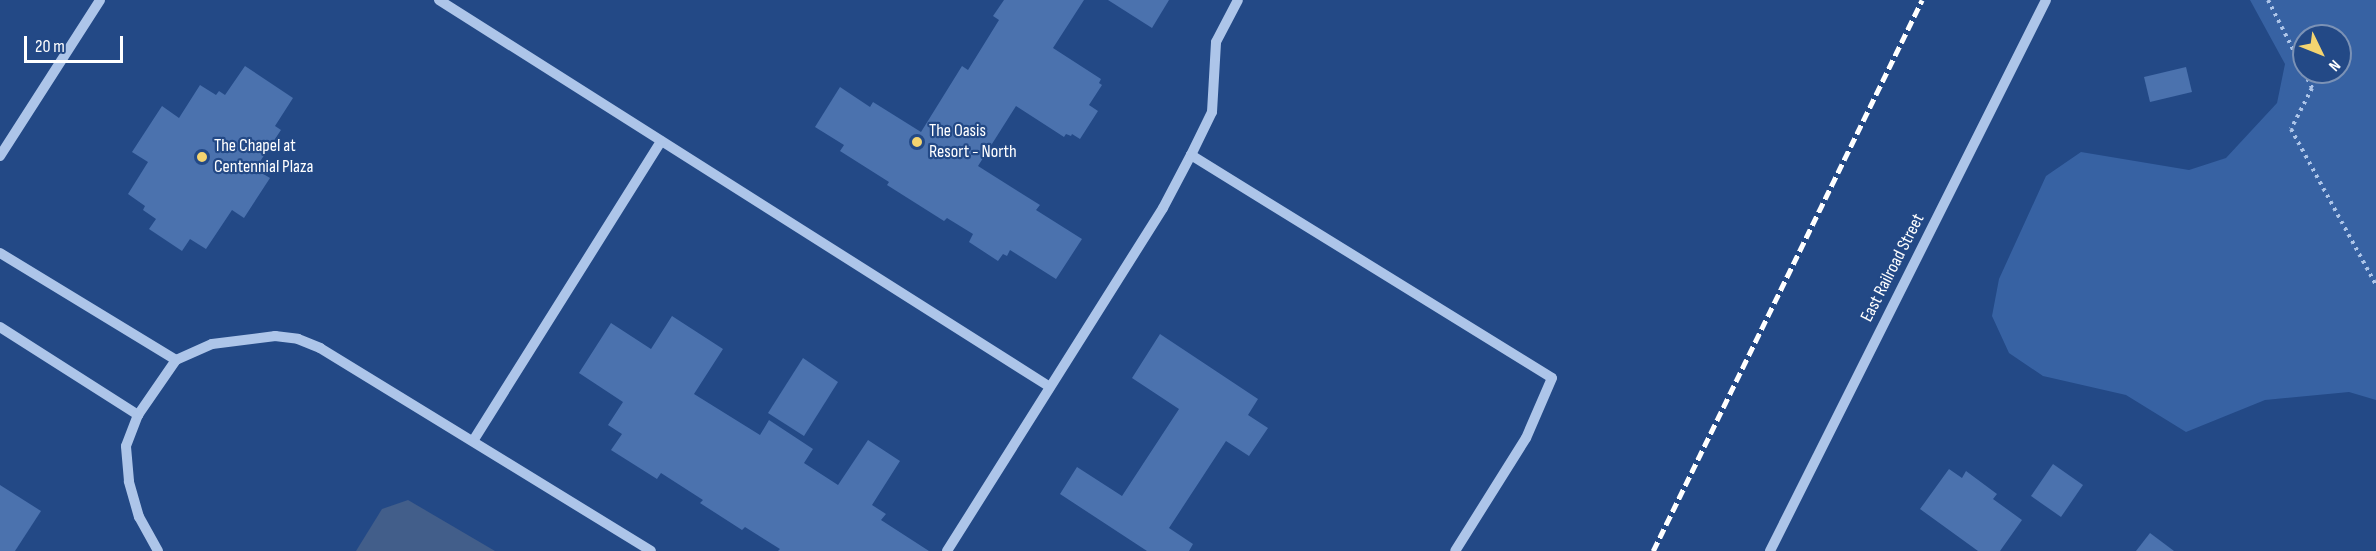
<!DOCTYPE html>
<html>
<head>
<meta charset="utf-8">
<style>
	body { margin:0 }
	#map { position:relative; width:2376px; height:551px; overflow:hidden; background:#234986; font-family:"Sofia Sans Condensed",sans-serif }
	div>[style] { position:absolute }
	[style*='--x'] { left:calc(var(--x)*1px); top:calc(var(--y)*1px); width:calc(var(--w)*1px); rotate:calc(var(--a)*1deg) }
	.green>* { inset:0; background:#3762a3 }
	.water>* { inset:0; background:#425e8a }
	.building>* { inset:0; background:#4b72ae }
	.path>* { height:4px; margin-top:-2px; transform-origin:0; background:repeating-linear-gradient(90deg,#adc5e9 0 3px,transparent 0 7.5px) }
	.minor>* { height:10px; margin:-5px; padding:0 5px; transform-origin:5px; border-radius:5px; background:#adc5e9 }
	.rail>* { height:4.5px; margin-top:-2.25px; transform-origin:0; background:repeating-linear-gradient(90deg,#fff 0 10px,transparent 0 14.5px) }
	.dots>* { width:16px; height:16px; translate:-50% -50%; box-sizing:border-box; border:3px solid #234986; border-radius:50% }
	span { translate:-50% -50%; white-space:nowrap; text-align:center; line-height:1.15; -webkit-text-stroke:4.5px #234986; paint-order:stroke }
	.poi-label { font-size:18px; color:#fff }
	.left { translate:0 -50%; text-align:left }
	.street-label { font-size:18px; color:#fff }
	.north { position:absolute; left:2292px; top:24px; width:60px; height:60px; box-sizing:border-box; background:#234986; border:2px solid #7b92b6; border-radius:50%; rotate:133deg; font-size:16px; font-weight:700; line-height:24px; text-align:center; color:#fff }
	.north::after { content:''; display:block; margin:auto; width:21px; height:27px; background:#f4d470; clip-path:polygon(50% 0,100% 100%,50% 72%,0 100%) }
	.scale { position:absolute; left:24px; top:36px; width:99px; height:27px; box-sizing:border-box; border:3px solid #fff; border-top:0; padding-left:8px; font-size:18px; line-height:21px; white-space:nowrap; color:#fff; -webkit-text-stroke:4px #234986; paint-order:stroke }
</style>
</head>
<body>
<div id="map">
	<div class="green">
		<div style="clip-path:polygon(evenodd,2250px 0,2376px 0,2376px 400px,2349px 392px,2265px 400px,2186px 432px,2126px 395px,2043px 376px,2009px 353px,1992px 316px,1999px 279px,2046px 176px,2081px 152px,2189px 170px,2226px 158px,2277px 103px,2285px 64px,2250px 0,2304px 36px,2340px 36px,2340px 72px,2304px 72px,2304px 36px)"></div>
	</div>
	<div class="water">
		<div style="clip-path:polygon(408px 500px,495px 551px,356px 551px,382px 509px)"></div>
	</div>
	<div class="building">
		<div style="clip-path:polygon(1004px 0,1084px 0,1053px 48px,1101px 79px,1099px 83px,1102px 85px,1089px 105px,1098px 111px,1080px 139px,1072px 134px,1071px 136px,1066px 134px,1064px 137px,1016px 106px,978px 166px,1040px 205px,1036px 210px,1082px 239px,1056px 279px,1010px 250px,1007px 256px,1003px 254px,998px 261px,969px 242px,973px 234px,947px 218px,944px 221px,887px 185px,889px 182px,840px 151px,844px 145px,815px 127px,840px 87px,870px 107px,873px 102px,921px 132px,962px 66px,968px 70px,999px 20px,993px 16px)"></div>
		<div style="clip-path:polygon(1108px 0,1169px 0,1152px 28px)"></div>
		<div style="clip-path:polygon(245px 66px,293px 98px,275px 126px,281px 130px,255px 169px,270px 178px,244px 218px,232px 210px,206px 249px,190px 239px,182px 251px,149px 229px,156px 219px,143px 210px,145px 206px,128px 194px,148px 162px,132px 152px,162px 106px,179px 118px,200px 85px,216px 95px,219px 91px,225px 95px)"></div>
		<div style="clip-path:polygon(2186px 67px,2192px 92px,2150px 102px,2144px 77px)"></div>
		<div style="clip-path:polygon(672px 316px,723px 349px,694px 394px,760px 435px,769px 420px,813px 449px,804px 463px,838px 485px,868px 440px,900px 461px,872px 505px,886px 514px,881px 520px,929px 551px,778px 551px,780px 549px,745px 527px,742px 530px,700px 503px,703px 500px,661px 473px,657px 479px,611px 450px,622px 434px,608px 425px,623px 402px,579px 373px,611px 323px,651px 349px)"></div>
		<div style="clip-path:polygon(1160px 334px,1258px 399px,1248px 415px,1268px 428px,1249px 456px,1226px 441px,1169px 528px,1193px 544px,1189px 551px,1147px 551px,1060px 494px,1077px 467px,1122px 496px,1179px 409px,1132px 378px)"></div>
		<div style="clip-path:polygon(803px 358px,838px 382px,804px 436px,768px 413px)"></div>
		<div style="clip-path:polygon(2053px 464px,2083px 485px,2061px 517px,2031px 496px)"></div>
		<div style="clip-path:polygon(1949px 469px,1962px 478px,1966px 471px,1997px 494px,1993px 499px,2022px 520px,2000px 551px,1978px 551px,1920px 509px)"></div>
		<div style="clip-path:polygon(0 485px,41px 511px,15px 551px,0 551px)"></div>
		<div style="clip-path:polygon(2150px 533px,2174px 551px,2136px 551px)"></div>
	</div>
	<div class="path">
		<div style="--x:2268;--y:0;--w:80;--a:63.1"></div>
		<div style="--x:2304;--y:72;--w:18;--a:63"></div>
		<div style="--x:2312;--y:88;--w:46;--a:117.1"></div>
		<div style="--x:2291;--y:129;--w:178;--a:61.4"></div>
	</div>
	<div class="minor">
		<div style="--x:439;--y:0;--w:723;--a:32.35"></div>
		<div style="--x:1191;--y:155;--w:424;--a:31.7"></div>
		<div style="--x:1552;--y:378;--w:65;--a:113.4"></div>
		<div style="--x:1526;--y:438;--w:133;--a:122.1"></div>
		<div style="--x:0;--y:156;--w:185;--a:-57.3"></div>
		<div style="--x:0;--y:253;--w:206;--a:31.3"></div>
		<div style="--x:0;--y:327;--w:164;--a:32.5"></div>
		<div style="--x:473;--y:441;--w:354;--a:-57.9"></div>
		<div style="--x:158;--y:551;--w:39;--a:-119"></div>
		<div style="--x:139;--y:517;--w:37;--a:-106"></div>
		<div style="--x:129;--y:481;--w:35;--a:-95"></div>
		<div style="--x:126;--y:446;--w:33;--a:-69"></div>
		<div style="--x:138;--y:415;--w:67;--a:-55.4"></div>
		<div style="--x:176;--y:360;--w:39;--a:-24"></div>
		<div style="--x:212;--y:344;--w:64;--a:-7.2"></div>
		<div style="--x:275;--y:336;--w:23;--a:7"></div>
		<div style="--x:298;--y:339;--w:24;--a:22"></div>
		<div style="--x:320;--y:348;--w:388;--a:31.5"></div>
		<div style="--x:947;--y:551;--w:405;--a:-57.8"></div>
		<div style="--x:1163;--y:208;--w:60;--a:-62.2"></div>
		<div style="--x:1191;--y:155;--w:48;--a:-64"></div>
		<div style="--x:1212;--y:112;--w:70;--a:-86.7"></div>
		<div style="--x:1216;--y:42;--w:47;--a:-62.4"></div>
		<div style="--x:1770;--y:551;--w:616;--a:-63.39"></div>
	</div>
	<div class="rail">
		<div style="--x:1653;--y:551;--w:613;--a:-63.98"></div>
	</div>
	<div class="dots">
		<div style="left:917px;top:142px;background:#f4d470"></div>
		<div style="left:202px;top:157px;background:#f4d470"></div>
	</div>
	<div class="poi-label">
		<span class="left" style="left:929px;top:142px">The Oasis<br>Resort - North</span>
		<span class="left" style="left:214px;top:157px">The Chapel at<br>Centennial Plaza</span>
	</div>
	<div class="street-label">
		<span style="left:1893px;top:268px;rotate:-63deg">East Railroad Street</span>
	</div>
	<div class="north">N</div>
	<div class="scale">20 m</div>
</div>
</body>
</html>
